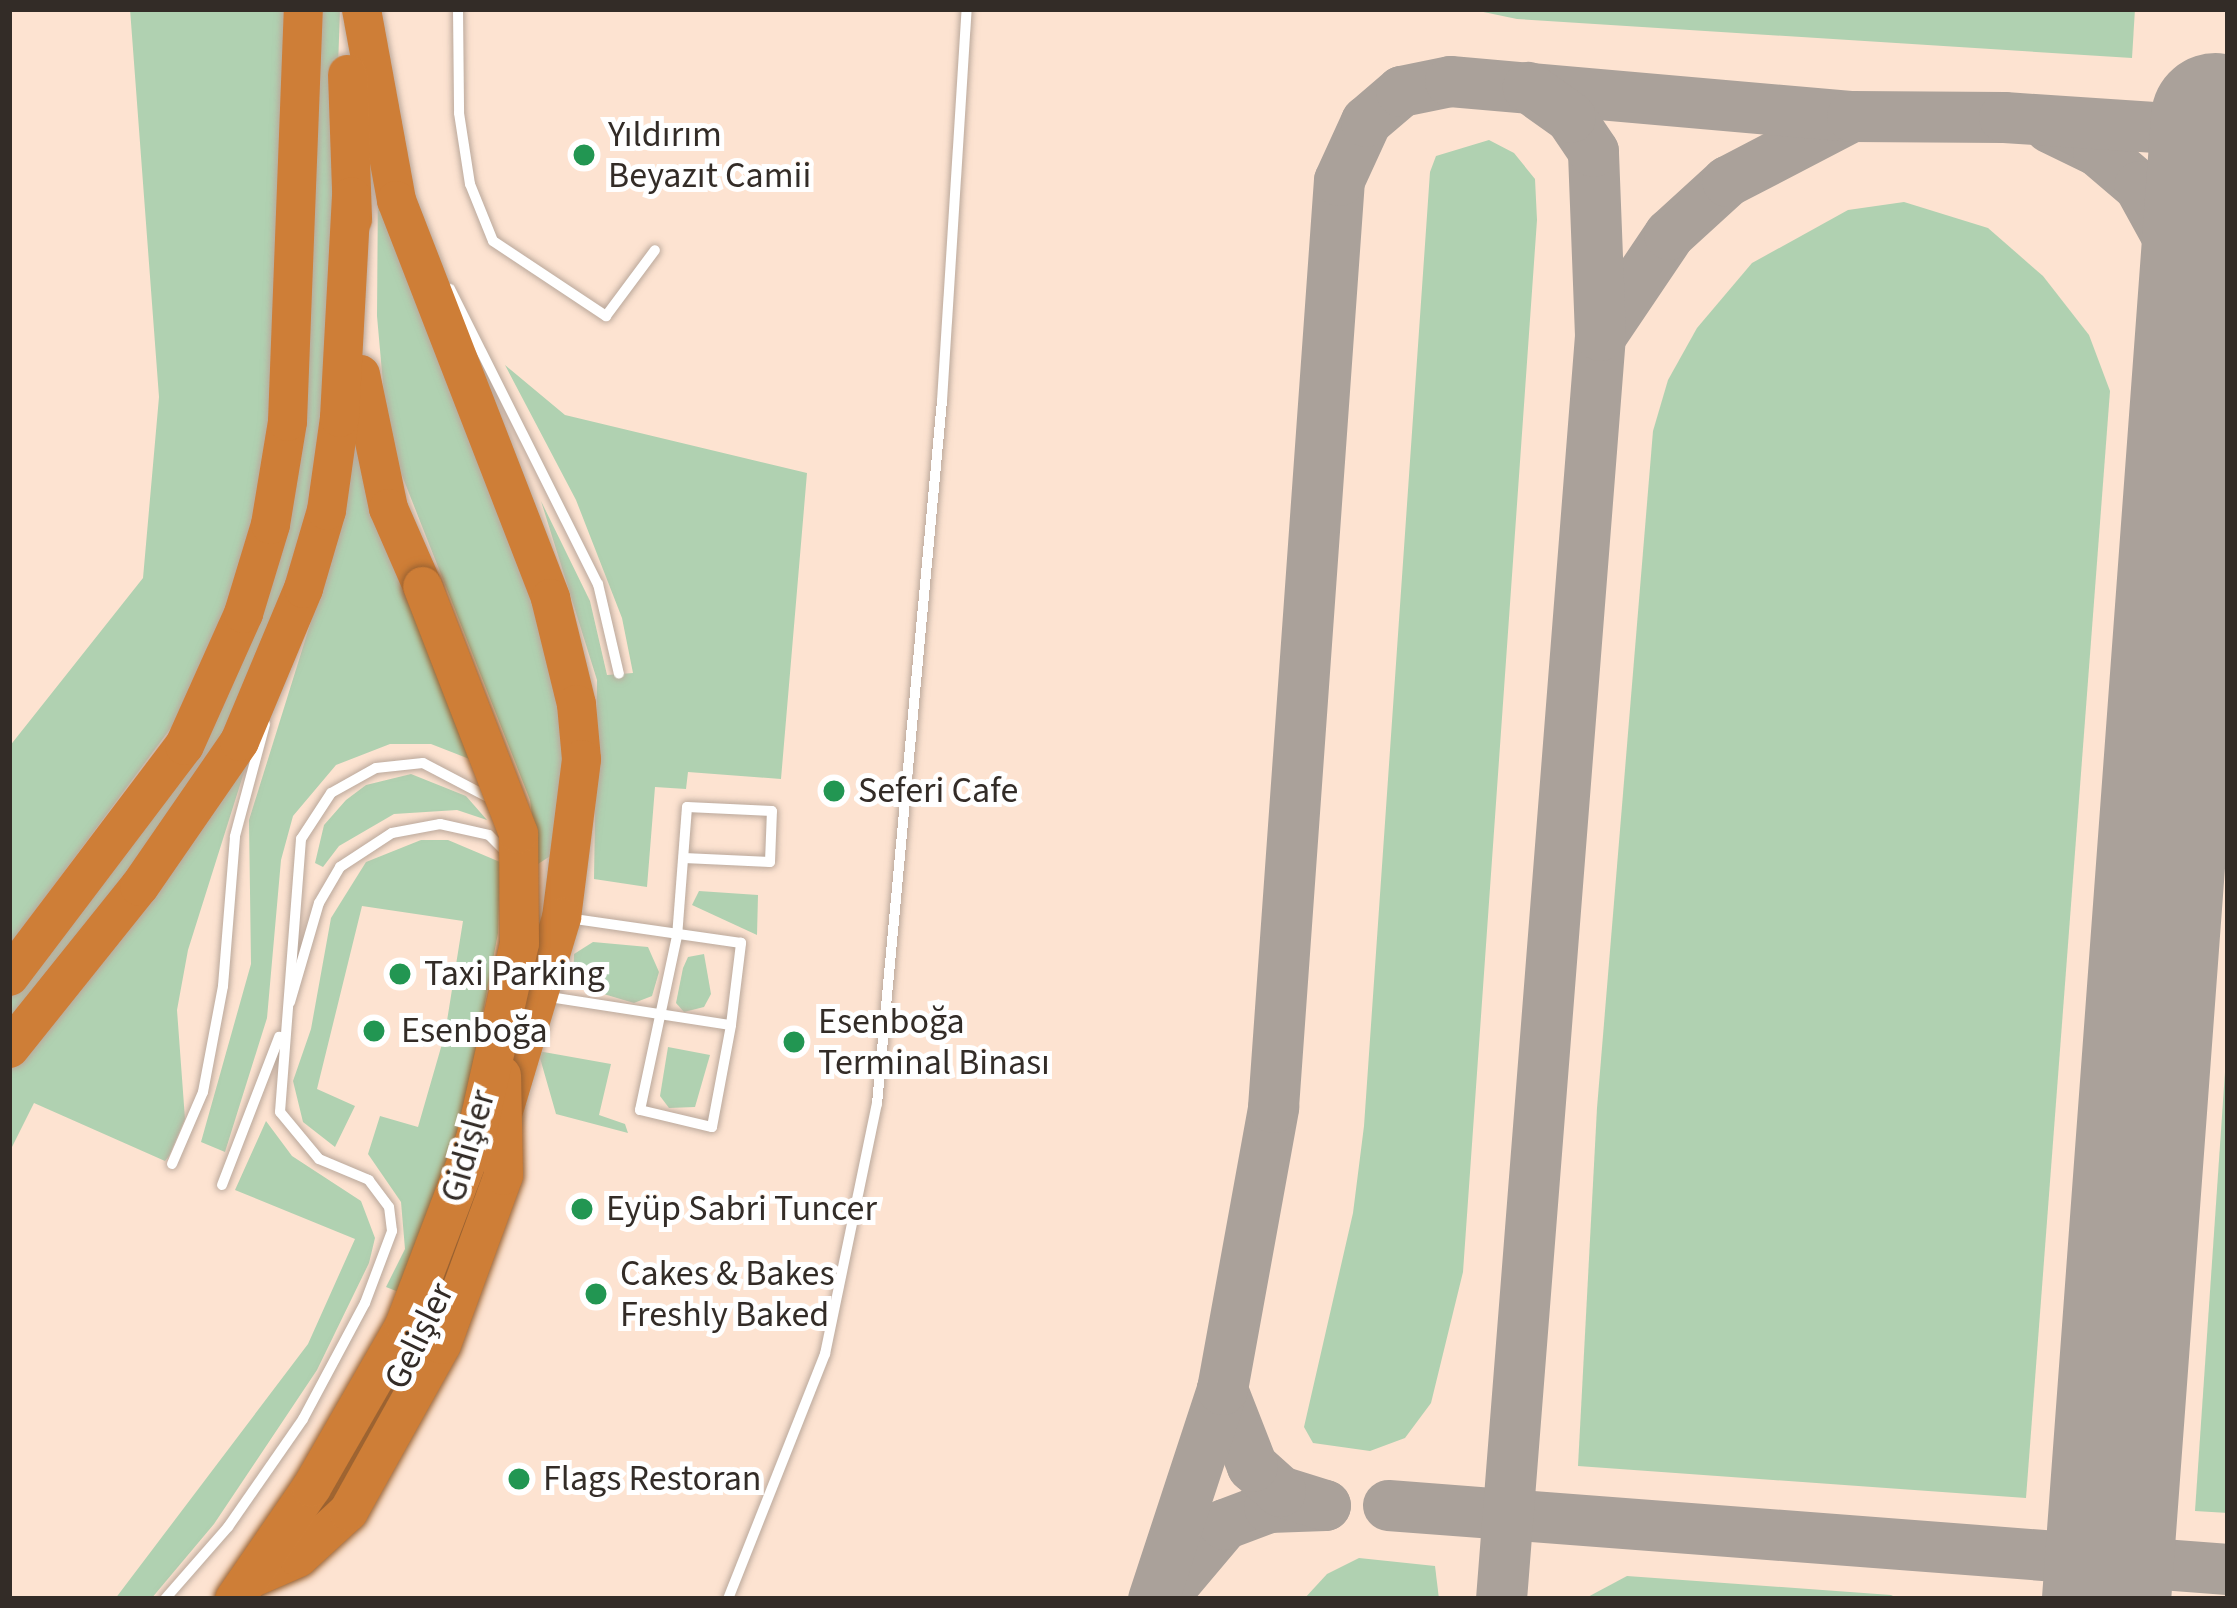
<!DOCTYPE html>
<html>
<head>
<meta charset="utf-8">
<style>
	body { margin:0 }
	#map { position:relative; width:2237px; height:1608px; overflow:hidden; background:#fcf1e9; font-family:"Source Sans 3",sans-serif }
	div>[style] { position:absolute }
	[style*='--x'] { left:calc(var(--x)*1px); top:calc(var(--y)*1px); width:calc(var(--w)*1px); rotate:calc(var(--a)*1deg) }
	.built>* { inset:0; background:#fde3d1 }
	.green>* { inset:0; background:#b0d1b1 }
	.taxiway>* { height:51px; margin:-25.5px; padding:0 25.5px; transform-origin:25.5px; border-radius:25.5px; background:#aaa19a }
	.runway>* { height:129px; margin:-64.5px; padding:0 64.5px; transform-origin:64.5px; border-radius:64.5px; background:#aaa19a }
	.roads { filter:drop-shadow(0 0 3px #baa89b) drop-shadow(0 0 3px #baa89b) }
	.lane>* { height:10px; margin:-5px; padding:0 5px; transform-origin:5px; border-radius:5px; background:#fff }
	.highway>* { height:39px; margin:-19.5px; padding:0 19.5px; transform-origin:19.5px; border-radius:19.5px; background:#ce7e37 }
	.bridges { filter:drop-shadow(0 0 3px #986131) drop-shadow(0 0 3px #986131) }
	.highway-bridge>* { height:39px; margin:-19.5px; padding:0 19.5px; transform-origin:19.5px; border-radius:19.5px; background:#ce7e37 }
	.dots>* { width:33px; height:33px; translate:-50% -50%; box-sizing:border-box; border:6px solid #fff; border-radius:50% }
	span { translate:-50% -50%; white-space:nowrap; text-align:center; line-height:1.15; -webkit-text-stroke:10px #fff; paint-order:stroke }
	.poi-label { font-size:36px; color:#332c27 }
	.left { translate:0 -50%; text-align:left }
	.street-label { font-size:36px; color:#332c27 }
	.frame { position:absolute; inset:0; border:12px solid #332c27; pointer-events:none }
</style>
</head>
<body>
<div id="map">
	<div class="built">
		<div style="clip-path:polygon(9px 9px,2228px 9px,2228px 1599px,9px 1599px)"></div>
	</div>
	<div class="green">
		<div style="clip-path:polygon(130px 9px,290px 9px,280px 332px,265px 472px,221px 628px,176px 721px,9px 946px,9px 747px,143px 578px,159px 397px)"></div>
		<div style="clip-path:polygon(318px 9px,340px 9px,328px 360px,309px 503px,291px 569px,233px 717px,189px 790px,9px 1030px,9px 994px,260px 598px)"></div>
		<div style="clip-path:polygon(1469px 9px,2135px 9px,2132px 58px,1517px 19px)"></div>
		<div style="clip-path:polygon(1489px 140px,1514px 153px,1535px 179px,1537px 220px,1463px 1272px,1431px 1403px,1405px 1438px,1370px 1451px,1313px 1443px,1304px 1427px,1353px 1213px,1364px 1126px,1430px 172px,1436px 156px)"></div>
		<div style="clip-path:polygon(378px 187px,545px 603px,568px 765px,558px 851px,538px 864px,530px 800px,388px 440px,377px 316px)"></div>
		<div style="clip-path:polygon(1904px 202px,1988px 228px,2043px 276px,2089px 335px,2110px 391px,2026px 1498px,1578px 1466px,1597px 1108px,1653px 431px,1668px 380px,1697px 328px,1752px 263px,1848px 210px)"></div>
		<div style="clip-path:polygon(505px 365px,565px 415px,807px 473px,781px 779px,688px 772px,686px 789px,655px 787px,647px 887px,594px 879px,597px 680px,541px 501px,590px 601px,607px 675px,633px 673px,622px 618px,576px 500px)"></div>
		<div style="clip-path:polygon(353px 403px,472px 760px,431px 744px,390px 744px,336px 765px,293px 816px,281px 860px,267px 1018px,225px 1152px,201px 1142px,251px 964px,249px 820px,332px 554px)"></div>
		<div style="clip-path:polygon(251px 750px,188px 950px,177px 1010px,185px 1119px,169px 1156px,165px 1161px,34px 1103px,9px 1153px,9px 1072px)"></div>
		<div style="clip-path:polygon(411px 774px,466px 796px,487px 820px,457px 810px,394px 814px,339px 846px,323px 867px,315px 863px,324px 825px,346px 800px,366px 785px)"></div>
		<div style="clip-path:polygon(421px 840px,448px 840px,500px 862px,498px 933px,479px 1034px,446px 1027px,463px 921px,362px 906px,317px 1089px,355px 1106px,335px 1147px,303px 1122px,293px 1081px,311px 1029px,331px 918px,366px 862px)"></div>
		<div style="clip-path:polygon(699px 891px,758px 895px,757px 935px,692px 905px)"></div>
		<div style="clip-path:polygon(593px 942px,648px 947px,659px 972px,652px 996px,634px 1003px,573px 985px,574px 954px)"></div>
		<div style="clip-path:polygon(704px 954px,711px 994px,704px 1007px,684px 1012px,676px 1003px,683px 968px,688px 957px)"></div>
		<div style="clip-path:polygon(2228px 1028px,2228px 1513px,2195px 1511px)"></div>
		<div style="clip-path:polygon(444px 1037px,486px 1046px,406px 1295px,386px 1287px,405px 1249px,401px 1202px,368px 1154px,380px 1116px,418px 1127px)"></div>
		<div style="clip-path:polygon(668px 1047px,710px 1055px,695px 1107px,669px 1108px,660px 1096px)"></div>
		<div style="clip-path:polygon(538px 1051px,611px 1064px,599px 1115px,625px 1124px,628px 1133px,556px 1114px)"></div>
		<div style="clip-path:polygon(266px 1121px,292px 1156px,361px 1201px,375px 1238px,369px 1263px,317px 1370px,214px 1524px,151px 1599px,115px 1599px,308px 1344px,355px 1239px,235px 1190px)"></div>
		<div style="clip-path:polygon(1359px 1558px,1435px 1566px,1439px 1599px,1304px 1599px,1327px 1574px)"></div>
		<div style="clip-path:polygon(1627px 1576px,1891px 1595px,1899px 1599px,1584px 1599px)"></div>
	</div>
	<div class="taxiway">
		<div style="--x:2049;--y:127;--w:55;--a:26.1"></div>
		<div style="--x:2098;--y:151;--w:54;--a:40.5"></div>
		<div style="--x:2139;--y:186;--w:114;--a:61.2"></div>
		<div style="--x:2194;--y:286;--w:58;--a:86.1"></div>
		<div style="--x:1601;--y:335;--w:122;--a:-56"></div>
		<div style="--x:1669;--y:234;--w:79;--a:-42.4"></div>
		<div style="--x:1727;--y:181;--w:134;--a:-27.5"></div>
		<div style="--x:1388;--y:1505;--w:842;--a:4.36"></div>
		<div style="--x:1170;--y:1588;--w:84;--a:-49.8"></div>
		<div style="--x:1224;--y:1524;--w:48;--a:-20.7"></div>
		<div style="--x:1269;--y:1507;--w:56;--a:-2"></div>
		<div style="--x:1325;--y:1505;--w:47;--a:-162.7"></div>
		<div style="--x:1280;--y:1491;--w:38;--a:-138"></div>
		<div style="--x:1252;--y:1466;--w:83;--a:-111.3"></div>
		<div style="--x:1153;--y:1599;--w:221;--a:-71.8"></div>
		<div style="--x:1222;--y:1389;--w:287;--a:-79.7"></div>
		<div style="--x:1273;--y:1107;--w:929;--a:-85.93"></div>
		<div style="--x:1339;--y:180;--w:65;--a:-65.4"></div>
		<div style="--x:1366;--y:121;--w:46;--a:-40.6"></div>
		<div style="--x:1401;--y:91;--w:50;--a:-11.5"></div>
		<div style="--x:1450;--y:81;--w:404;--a:5"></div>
		<div style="--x:1852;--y:116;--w:152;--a:0.4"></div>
		<div style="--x:2004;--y:117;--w:225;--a:3.8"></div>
		<div style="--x:1501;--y:1599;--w:1268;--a:-85.52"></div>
		<div style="--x:1600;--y:335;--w:184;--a:-92.2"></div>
		<div style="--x:1593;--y:151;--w:41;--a:-124.1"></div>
		<div style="--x:1570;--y:117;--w:52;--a:-144.5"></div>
	</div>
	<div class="runway">
		<div style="--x:2106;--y:1599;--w:1486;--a:-85.79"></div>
	</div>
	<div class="roads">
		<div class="lane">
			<div style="--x:458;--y:9;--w:104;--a:89.4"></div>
			<div style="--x:459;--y:113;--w:72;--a:81.2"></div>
			<div style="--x:470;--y:184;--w:61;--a:68"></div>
			<div style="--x:493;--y:241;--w:136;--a:33.6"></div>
			<div style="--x:606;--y:316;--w:82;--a:-53.4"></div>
			<div style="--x:450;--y:289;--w:330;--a:63.4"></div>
			<div style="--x:598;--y:584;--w:92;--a:76.9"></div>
			<div style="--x:684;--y:858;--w:86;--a:2.7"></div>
			<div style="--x:770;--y:862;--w:51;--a:-87.8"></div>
			<div style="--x:772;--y:811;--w:85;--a:-177.3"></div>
			<div style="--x:687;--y:807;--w:129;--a:94.4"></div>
			<div style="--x:677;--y:936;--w:178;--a:102"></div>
			<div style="--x:640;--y:1110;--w:74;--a:13.3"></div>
			<div style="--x:712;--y:1127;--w:104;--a:-79.4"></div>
			<div style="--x:543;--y:996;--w:190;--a:8.8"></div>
			<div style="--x:731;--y:1025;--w:83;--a:-83"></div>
			<div style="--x:741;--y:943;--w:176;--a:-171.8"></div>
			<div style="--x:290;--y:1002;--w:103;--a:-73.7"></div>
			<div style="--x:319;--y:903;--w:42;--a:-59.7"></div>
			<div style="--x:340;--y:867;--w:62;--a:-33.2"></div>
			<div style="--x:392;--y:833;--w:49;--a:-10.6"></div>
			<div style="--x:440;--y:824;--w:50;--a:12.7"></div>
			<div style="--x:489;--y:835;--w:24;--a:45"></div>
			<div style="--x:172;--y:1164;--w:78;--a:-66.7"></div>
			<div style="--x:203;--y:1092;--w:108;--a:-79.3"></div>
			<div style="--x:223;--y:986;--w:150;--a:-85.4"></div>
			<div style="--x:235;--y:836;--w:116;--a:-75"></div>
			<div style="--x:222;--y:1185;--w:159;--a:-68.9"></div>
			<div style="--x:165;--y:1599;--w:96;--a:-48.8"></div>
			<div style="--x:228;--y:1527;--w:131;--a:-55.2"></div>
			<div style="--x:303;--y:1419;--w:132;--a:-61.9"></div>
			<div style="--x:365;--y:1303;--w:77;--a:-69.4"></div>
			<div style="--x:392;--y:1231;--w:24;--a:-97"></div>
			<div style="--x:389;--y:1207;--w:34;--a:-127"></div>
			<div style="--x:369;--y:1180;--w:54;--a:-157.2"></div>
			<div style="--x:319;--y:1159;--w:61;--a:-129.7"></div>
			<div style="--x:280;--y:1112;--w:274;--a:-85.6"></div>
			<div style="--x:301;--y:839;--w:55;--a:-56.9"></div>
			<div style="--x:331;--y:793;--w:51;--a:-29.1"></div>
			<div style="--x:376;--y:768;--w:47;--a:-6.1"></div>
			<div style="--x:423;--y:763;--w:76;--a:27.6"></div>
			<div style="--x:728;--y:1599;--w:264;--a:-68.4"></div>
			<div style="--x:825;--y:1354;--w:255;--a:-78.3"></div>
			<div style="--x:877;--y:1104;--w:706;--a:-84.72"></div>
			<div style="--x:942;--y:401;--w:393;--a:-86.4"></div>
		</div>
		<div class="highway">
			<div style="--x:361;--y:9;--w:194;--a:79.6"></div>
			<div style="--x:396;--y:200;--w:427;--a:68.8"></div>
			<div style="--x:550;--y:598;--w:109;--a:76.2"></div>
			<div style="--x:576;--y:704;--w:55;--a:84.8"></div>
			<div style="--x:581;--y:759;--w:159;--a:97.2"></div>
			<div style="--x:561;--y:917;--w:209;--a:106.7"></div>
			<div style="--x:347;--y:74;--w:145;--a:88"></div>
			<div style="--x:360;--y:374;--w:137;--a:78.2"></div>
			<div style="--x:388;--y:508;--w:85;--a:66.4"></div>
			<div style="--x:9;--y:976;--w:290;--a:-52.9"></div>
			<div style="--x:184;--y:745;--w:145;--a:-65.9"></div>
			<div style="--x:243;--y:613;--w:93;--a:-73.1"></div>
			<div style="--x:270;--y:524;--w:104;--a:-80.6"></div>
			<div style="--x:287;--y:421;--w:412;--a:-87.8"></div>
			<div style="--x:9;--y:1048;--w:208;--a:-51.3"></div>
			<div style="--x:139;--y:886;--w:176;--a:-55.4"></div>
			<div style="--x:239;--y:741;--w:166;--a:-67.3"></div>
			<div style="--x:303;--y:588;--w:81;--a:-73.6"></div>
			<div style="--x:326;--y:510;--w:94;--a:-82"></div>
			<div style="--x:339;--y:417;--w:221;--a:-86.9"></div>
			<div style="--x:288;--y:1557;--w:199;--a:-57.5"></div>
			<div style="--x:395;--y:1389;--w:132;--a:-64.4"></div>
		</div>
	</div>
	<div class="bridges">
		<div class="highway-bridge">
			<div style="--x:252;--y:1577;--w:50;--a:-23.5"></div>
			<div style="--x:298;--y:1557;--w:68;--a:-42.6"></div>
			<div style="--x:348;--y:1511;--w:191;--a:-60.9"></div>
			<div style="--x:441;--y:1344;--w:180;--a:-69.9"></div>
			<div style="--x:503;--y:1175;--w:100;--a:-91.1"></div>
			<div style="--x:234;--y:1599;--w:136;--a:-55.5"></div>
			<div style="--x:311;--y:1487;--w:187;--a:-60.1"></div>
			<div style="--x:404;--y:1325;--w:200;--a:-69.2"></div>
			<div style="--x:475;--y:1138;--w:200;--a:-77.3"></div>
			<div style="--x:519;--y:943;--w:110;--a:-90.5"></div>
			<div style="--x:518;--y:833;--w:265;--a:-111.2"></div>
		</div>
	</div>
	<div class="dots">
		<div style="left:584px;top:155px;background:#229652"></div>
		<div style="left:834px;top:791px;background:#229652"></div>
		<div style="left:400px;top:974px;background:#229652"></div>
		<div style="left:374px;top:1031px;background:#229652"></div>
		<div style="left:794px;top:1042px;background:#229652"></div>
		<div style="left:582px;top:1209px;background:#229652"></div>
		<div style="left:596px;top:1294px;background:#229652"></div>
		<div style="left:519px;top:1479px;background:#229652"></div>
	</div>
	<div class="poi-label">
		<span class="left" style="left:608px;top:155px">Yıldırım<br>Beyazıt Camii</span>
		<span class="left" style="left:858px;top:791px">Seferi Cafe</span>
		<span class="left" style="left:424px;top:974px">Taxi Parking</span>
		<span class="left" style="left:818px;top:1042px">Esenboğa<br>Terminal Binası</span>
		<span class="left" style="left:401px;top:1031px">Esenboğa</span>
		<span class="left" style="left:606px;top:1209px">Eyüp Sabri Tuncer</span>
		<span class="left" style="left:620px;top:1294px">Cakes &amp; Bakes<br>Freshly Baked</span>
		<span class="left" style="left:543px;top:1479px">Flags Restoran</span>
	</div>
	<div class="street-label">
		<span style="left:468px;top:1146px;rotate:-74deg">Gidişler</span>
		<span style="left:419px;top:1336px;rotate:-64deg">Gelişler</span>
	</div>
	<div class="frame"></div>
</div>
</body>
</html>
